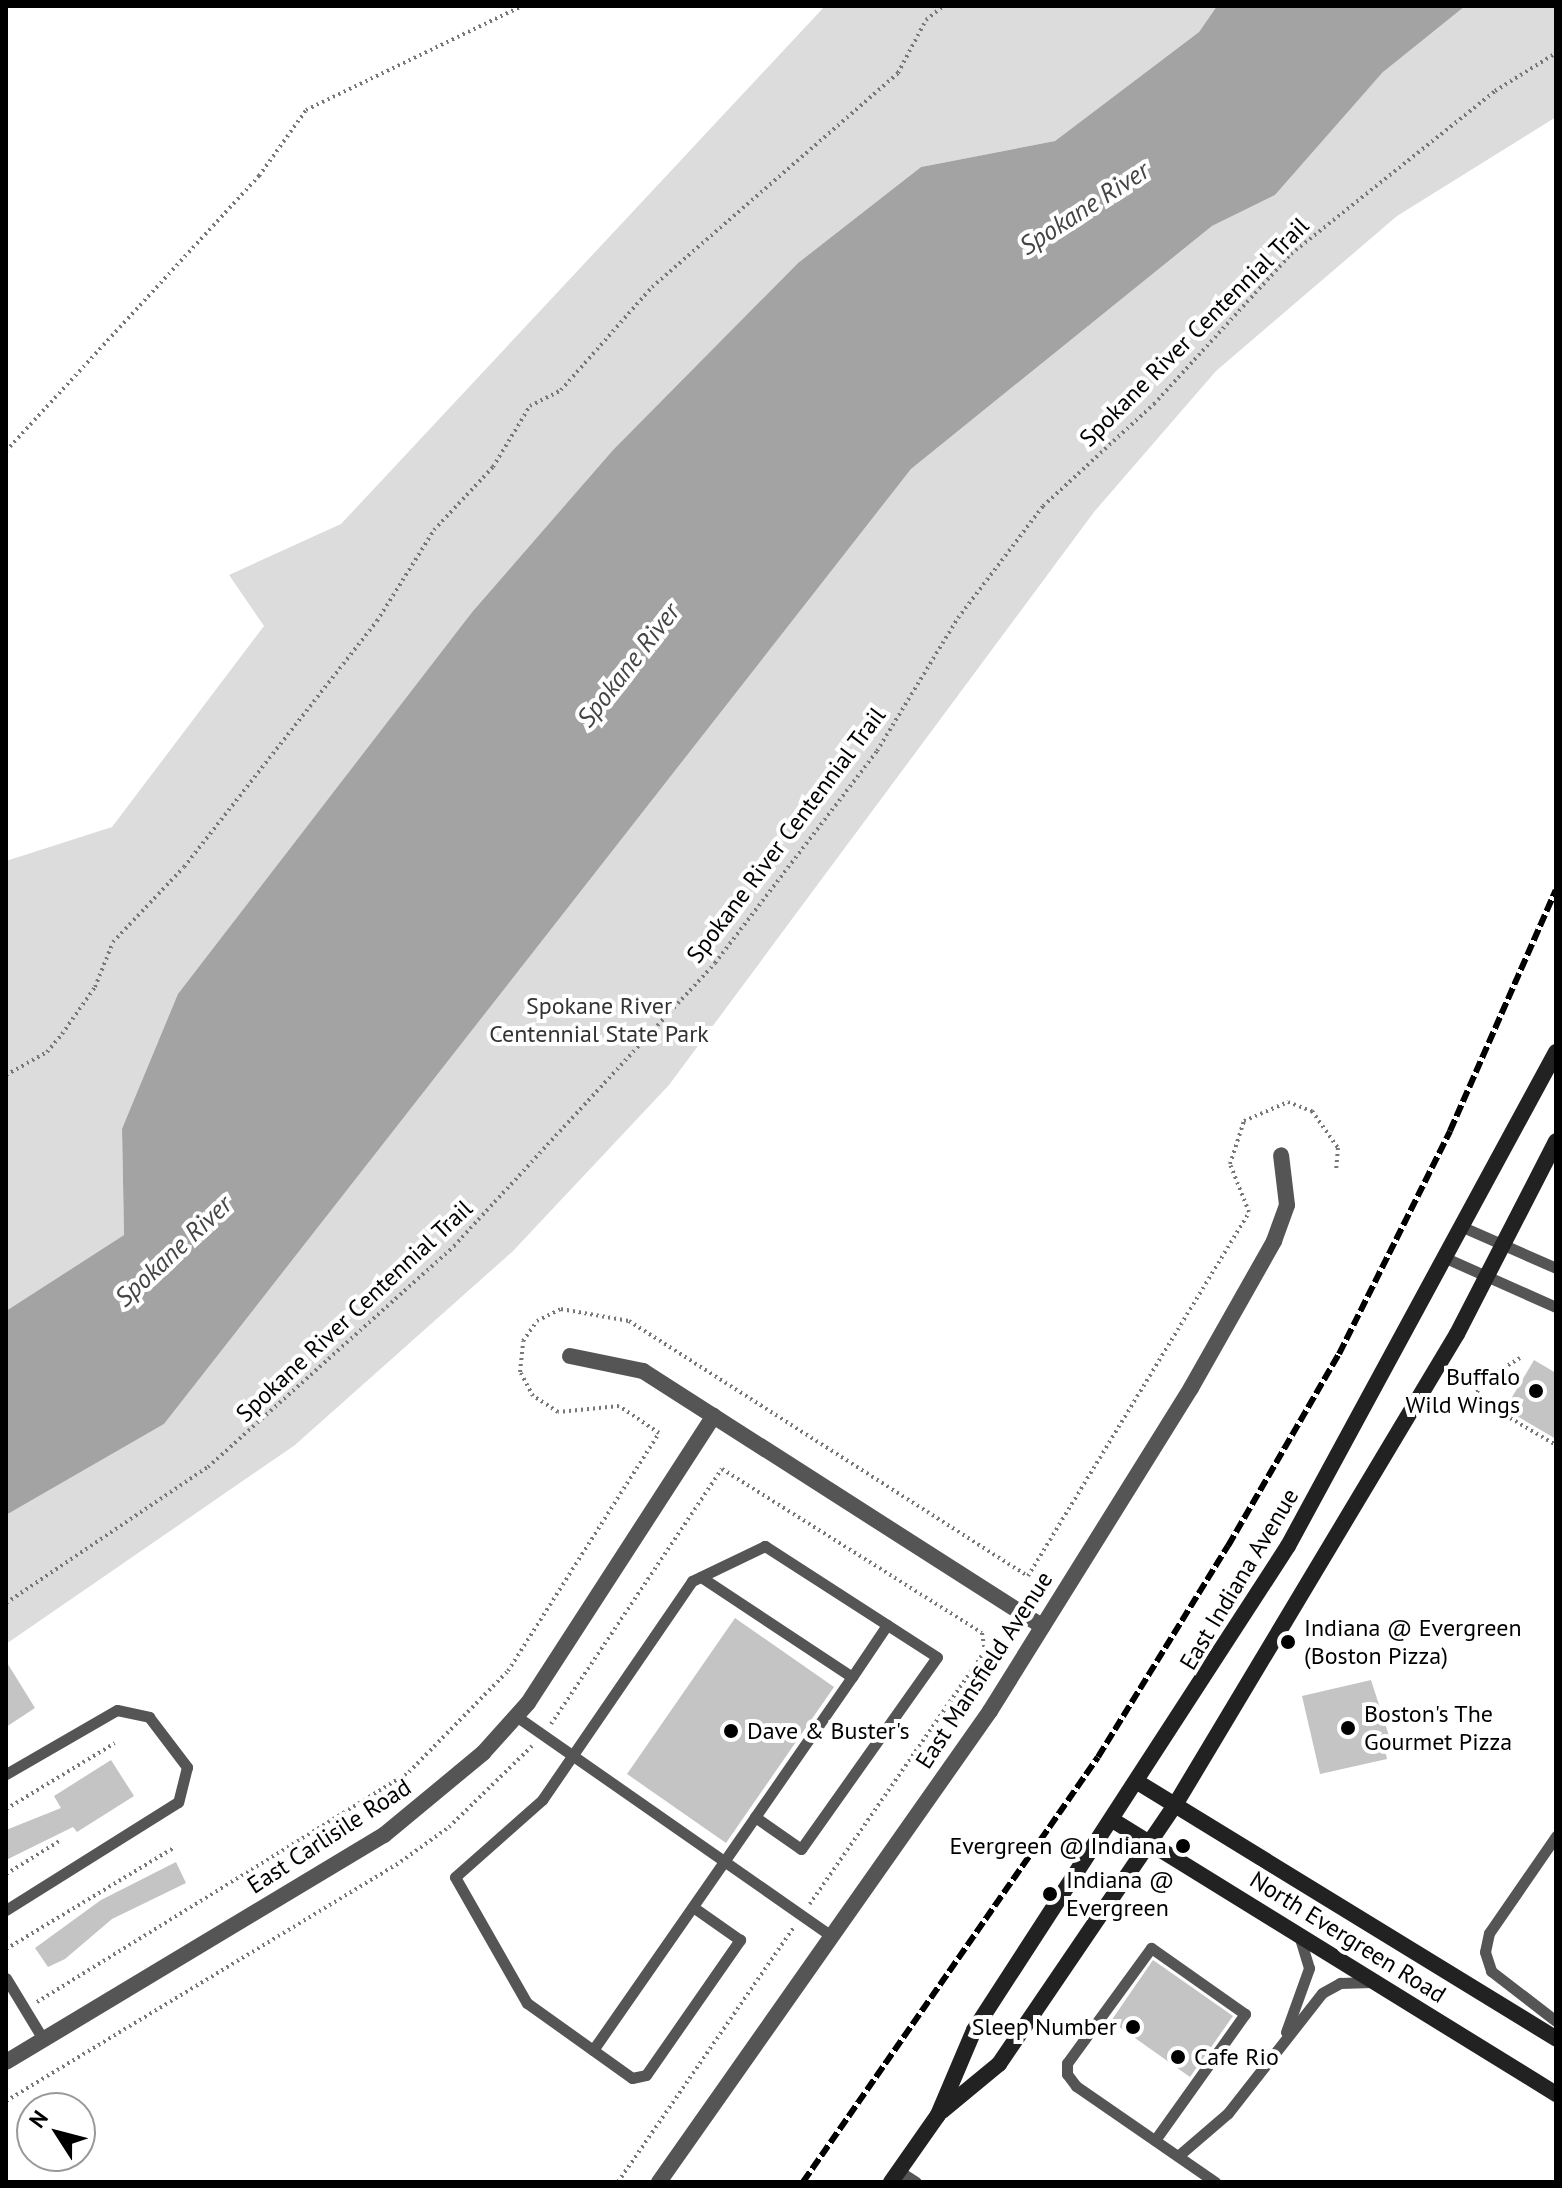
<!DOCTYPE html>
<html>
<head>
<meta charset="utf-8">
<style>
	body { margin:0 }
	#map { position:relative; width:1562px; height:2188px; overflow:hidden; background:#fff; font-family:"PT Sans",sans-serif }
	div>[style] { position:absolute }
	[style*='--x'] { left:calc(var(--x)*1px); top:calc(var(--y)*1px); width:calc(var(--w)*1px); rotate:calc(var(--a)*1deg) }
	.green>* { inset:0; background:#dcdcdc }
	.water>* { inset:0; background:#a3a3a3 }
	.building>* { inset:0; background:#c4c4c4 }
	.path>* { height:4px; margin-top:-2px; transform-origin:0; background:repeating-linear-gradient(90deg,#777 0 2px,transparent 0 6px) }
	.lane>* { height:11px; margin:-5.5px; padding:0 5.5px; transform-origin:5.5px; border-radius:5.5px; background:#555 }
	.street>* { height:16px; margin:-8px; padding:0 8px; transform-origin:8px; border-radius:8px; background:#555 }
	.secondary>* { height:16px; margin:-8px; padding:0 8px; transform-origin:8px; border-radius:8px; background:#222 }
	.rail>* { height:6px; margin-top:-3px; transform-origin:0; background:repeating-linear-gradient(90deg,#000 0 12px,transparent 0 16px) }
	.dots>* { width:22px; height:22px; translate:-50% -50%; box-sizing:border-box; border:4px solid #fff; border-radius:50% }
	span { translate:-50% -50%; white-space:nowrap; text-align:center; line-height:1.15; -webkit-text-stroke:8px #fff; paint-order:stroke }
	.street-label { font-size:24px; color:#000 }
	.park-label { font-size:24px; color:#333 }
	.poi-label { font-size:24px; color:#000 }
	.right { translate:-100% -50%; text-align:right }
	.left { translate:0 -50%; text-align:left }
	.water-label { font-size:26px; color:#444; font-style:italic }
	.frame { position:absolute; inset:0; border:8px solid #000; pointer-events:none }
	.north { position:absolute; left:16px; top:2092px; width:80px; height:80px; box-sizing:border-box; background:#fff; border:2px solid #999; border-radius:50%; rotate:306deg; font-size:22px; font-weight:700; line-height:32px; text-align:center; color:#000 }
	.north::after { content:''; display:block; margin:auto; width:28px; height:36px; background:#000; clip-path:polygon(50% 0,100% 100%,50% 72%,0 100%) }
</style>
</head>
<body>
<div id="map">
	<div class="green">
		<div style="clip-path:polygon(825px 6px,1217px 6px,1199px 32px,1055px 141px,921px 167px,798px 263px,613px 450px,473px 611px,362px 763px,122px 1129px,124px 1235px,6px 1311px,6px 861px,112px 827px,264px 626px,229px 575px,341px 524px)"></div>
		<div style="clip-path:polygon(1556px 6px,1556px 117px,1397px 216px,1216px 371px,1094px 512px,669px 1085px,513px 1251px,295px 1445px,6px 1644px,6px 1515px,164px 1424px,911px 469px,1212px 226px,1275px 195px,1383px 72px,1458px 8px)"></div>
	</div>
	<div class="water">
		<div style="clip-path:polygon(1217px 6px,1465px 6px,1383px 72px,1275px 195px,1212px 226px,911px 469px,164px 1424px,6px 1515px,6px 1311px,124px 1235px,122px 1129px,178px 994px,473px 611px,613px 450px,798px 263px,921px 167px,1055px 141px,1199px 32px)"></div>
	</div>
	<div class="building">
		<div style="clip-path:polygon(1534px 1360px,1556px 1373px,1556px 1439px,1505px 1409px)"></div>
		<div style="clip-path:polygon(735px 1618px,834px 1687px,726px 1843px,627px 1774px)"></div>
		<div style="clip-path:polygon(6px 1661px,35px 1708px,6px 1727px)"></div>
		<div style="clip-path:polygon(1371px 1680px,1390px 1739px,1383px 1741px,1387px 1759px,1320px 1774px,1302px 1696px)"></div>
		<div style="clip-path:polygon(111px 1760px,134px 1796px,77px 1832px,73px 1827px,6px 1860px,6px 1830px,61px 1808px,54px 1796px)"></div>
		<div style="clip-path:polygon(176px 1862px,186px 1883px,112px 1919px,65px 1959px,48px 1967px,35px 1948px,101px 1900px)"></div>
		<div style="clip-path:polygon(1153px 1960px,1233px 2016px,1190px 2077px,1111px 2021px)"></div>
	</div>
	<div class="path">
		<div style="--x:6;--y:451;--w:374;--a:-47.4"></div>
		<div style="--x:259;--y:176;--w:81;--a:-54.5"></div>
		<div style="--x:306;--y:110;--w:240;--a:-25.7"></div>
		<div style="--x:6;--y:1075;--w:47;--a:-29.3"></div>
		<div style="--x:47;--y:1052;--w:23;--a:-50"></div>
		<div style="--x:62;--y:1034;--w:57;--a:-54.9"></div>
		<div style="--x:95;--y:987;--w:48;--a:-68.2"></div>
		<div style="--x:113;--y:942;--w:103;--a:-46.6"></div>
		<div style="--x:184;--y:867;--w:313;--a:-51.9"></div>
		<div style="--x:377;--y:621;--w:107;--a:-57.9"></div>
		<div style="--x:434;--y:530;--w:86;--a:-46.9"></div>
		<div style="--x:493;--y:467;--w:71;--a:-58.8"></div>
		<div style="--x:530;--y:406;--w:35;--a:-27"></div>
		<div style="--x:561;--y:390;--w:137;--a:-48.5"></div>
		<div style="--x:652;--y:287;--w:326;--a:-41"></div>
		<div style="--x:898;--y:73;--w:60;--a:-62.2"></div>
		<div style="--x:926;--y:20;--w:22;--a:-39"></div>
		<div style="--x:1520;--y:1358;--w:42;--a:148.6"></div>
		<div style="--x:1484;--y:1380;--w:20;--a:120"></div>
		<div style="--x:1474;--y:1397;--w:95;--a:30.3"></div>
		<div style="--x:6;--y:1603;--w:244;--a:-34"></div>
		<div style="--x:208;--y:1467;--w:331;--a:-41.9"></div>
		<div style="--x:454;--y:1246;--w:385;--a:-47.3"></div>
		<div style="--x:715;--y:963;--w:267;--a:-52.6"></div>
		<div style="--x:877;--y:751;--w:156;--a:-58.7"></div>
		<div style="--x:958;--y:618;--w:141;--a:-52.8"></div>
		<div style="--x:1043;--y:506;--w:151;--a:-42.6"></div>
		<div style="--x:1154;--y:404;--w:203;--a:-47.6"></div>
		<div style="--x:1291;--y:254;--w:261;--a:-38.6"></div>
		<div style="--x:1495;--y:91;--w:72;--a:-31.9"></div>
		<div style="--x:551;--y:1724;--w:307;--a:-56.2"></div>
		<div style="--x:722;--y:1469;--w:307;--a:32.2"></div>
		<div style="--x:982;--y:1633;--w:18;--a:81"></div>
		<div style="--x:985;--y:1651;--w:308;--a:124.7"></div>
		<div style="--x:6;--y:1809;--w:127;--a:-31.2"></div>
		<div style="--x:6;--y:1874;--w:65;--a:-31.7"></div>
		<div style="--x:6;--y:1949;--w:197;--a:-31.1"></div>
		<div style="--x:37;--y:2002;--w:437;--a:-31.7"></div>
		<div style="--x:409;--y:1772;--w:141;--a:-45.6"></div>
		<div style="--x:508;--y:1671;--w:282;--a:-57.6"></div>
		<div style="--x:659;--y:1433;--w:48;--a:-146"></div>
		<div style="--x:619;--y:1406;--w:61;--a:174.4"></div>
		<div style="--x:558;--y:1412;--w:30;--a:-147"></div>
		<div style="--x:533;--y:1396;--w:27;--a:-118"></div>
		<div style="--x:520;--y:1372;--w:31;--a:-84"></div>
		<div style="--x:523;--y:1341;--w:24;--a:-55"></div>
		<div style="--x:537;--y:1321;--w:27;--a:-27"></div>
		<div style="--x:561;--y:1309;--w:69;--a:10"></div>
		<div style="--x:629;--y:1321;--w:474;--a:32.6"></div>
		<div style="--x:1028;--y:1576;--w:426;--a:-58.7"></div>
		<div style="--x:1249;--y:1212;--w:52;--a:-111.6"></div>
		<div style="--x:1230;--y:1164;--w:45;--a:-72"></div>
		<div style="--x:1244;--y:1121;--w:48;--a:-23.4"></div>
		<div style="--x:1288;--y:1102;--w:26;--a:21"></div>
		<div style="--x:1312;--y:1111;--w:45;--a:54.9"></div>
		<div style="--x:1338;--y:1148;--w:22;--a:95"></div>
		<div style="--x:6;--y:2101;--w:456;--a:-31.2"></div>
		<div style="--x:396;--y:1865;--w:65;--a:-35.6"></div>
		<div style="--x:449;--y:1827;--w:116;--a:-44.3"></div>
		<div style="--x:618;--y:2182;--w:310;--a:-55.4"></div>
	</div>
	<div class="lane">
		<div style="--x:1465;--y:1228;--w:99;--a:23.7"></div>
		<div style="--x:1448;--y:1259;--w:118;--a:24"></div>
		<div style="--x:701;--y:1577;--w:181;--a:33.5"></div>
		<div style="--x:852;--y:1677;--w:63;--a:-56.1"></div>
		<div style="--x:516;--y:1716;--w:384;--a:34.9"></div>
		<div style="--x:6;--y:1774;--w:128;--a:-30"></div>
		<div style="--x:117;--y:1710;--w:33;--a:12"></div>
		<div style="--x:149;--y:1717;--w:63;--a:52.8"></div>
		<div style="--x:187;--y:1767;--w:36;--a:104"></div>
		<div style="--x:178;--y:1802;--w:203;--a:147.9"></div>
		<div style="--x:755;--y:1817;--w:170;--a:-55.3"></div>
		<div style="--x:1556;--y:1836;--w:118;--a:124.6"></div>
		<div style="--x:1489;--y:1933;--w:19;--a:102"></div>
		<div style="--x:1485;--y:1952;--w:20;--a:72"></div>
		<div style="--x:1491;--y:1971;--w:82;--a:37.6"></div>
		<div style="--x:6;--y:1978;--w:71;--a:58.8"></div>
		<div style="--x:1286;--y:2032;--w:68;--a:-70.2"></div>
		<div style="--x:1309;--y:1968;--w:34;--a:-107"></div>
		<div style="--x:593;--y:2050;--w:284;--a:-55.2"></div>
		<div style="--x:755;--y:1817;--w:56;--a:34.8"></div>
		<div style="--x:801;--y:1849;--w:235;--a:-54.7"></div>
		<div style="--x:937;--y:1657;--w:205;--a:-147.2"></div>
		<div style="--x:765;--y:1546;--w:81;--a:154.4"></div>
		<div style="--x:692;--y:1581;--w:265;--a:124.4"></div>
		<div style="--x:542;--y:1800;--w:116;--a:138.5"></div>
		<div style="--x:455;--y:1877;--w:145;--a:60.3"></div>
		<div style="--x:527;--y:2003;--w:129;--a:35.5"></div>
		<div style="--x:632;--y:2078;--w:14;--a:-12"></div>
		<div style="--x:646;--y:2075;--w:165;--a:-55.2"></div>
		<div style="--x:740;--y:1940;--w:57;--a:-144.9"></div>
		<div style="--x:1155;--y:2140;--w:155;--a:-54.5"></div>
		<div style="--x:1245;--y:2014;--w:115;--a:-144.9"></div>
		<div style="--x:1151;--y:1948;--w:142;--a:126.1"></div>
		<div style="--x:1067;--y:2063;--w:11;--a:90"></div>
		<div style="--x:1067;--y:2074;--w:15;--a:53"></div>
		<div style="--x:1076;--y:2086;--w:169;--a:34.6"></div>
		<div style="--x:1178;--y:2156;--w:66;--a:-40.7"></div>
		<div style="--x:1228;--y:2113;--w:152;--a:-51.9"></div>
		<div style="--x:1322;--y:1993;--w:21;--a:-29"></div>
		<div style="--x:1340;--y:1983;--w:32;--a:-2"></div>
		<div style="--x:899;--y:2171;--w:20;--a:33"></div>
	</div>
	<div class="street">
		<div style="--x:570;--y:1356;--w:75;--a:11.6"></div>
		<div style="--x:643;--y:1371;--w:474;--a:32.6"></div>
		<div style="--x:6;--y:2062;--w:441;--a:-31"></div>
		<div style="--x:384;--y:1835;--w:129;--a:-39.6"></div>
		<div style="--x:483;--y:1753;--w:67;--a:-48"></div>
		<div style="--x:528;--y:1703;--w:342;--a:-57.1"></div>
		<div style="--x:659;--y:2182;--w:576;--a:-54.9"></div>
		<div style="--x:990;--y:1711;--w:380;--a:-58.1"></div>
		<div style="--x:1191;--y:1388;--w:169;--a:-60.5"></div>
		<div style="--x:1274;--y:1241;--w:38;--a:-70"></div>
		<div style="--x:1287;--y:1205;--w:50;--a:-96.8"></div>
	</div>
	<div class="secondary">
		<div style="--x:1139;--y:1783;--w:489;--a:31.5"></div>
		<div style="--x:1114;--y:1821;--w:520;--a:31.7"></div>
		<div style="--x:942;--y:2111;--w:74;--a:-39.5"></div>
		<div style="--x:999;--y:2064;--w:313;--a:-55.8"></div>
		<div style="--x:1175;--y:1805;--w:549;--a:-59.09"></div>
		<div style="--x:1457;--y:1334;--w:217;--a:-62.8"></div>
		<div style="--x:891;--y:2182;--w:82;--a:-55"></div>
		<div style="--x:938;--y:2115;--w:92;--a:-67"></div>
		<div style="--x:974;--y:2030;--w:577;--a:-57.03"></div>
		<div style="--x:1288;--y:1546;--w:562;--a:-61.52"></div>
	</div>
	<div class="rail">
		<div style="--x:803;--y:2182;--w:517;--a:-55.23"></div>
		<div style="--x:1098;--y:1757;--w:248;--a:-58.4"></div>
		<div style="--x:1228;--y:1546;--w:222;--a:-60"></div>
		<div style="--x:1339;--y:1354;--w:249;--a:-63.5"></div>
		<div style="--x:1450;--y:1131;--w:263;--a:-66.3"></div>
	</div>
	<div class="dots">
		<div style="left:1536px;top:1391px;background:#000"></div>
		<div style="left:1288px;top:1642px;background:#000"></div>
		<div style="left:1348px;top:1728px;background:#000"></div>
		<div style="left:731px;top:1731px;background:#000"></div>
		<div style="left:1183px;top:1846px;background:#000"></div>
		<div style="left:1050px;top:1894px;background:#000"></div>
		<div style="left:1133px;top:2027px;background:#000"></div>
		<div style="left:1178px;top:2057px;background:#000"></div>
	</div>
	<div class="street-label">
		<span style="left:1194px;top:332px;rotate:-45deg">Spokane River Centennial Trail</span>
		<span style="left:786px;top:835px;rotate:-53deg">Spokane River Centennial Trail</span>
		<span style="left:354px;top:1311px;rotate:-43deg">Spokane River Centennial Trail</span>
		<span style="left:1239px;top:1579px;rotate:-59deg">East Indiana Avenue</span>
		<span style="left:984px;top:1670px;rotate:-57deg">East Mansfield Avenue</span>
		<span style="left:329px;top:1836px;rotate:-33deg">East Carlisile Road</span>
		<span style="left:1348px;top:1937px;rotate:32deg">North Evergreen Road</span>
	</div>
	<div class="park-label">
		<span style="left:599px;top:1020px">Spokane River<br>Centennial State Park</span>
	</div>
	<div class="poi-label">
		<span class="right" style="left:1520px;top:1391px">Buffalo<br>Wild Wings</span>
		<span class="left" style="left:1304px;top:1642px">Indiana @ Evergreen<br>(Boston Pizza)</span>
		<span class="left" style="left:1364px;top:1728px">Boston's The<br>Gourmet Pizza</span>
		<span class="left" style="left:747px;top:1731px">Dave &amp; Buster's</span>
		<span class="right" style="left:1167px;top:1846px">Evergreen @ Indiana</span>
		<span class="left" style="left:1066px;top:1894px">Indiana @<br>Evergreen</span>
		<span class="right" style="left:1117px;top:2027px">Sleep Number</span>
		<span class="left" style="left:1194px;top:2057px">Cafe Rio</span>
	</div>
	<div class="water-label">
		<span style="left:1084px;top:208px;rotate:-33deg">Spokane River</span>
		<span style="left:628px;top:665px;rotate:-52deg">Spokane River</span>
		<span style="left:173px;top:1251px;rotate:-43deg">Spokane River</span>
	</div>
	<div class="frame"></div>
	<div class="north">N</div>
</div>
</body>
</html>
